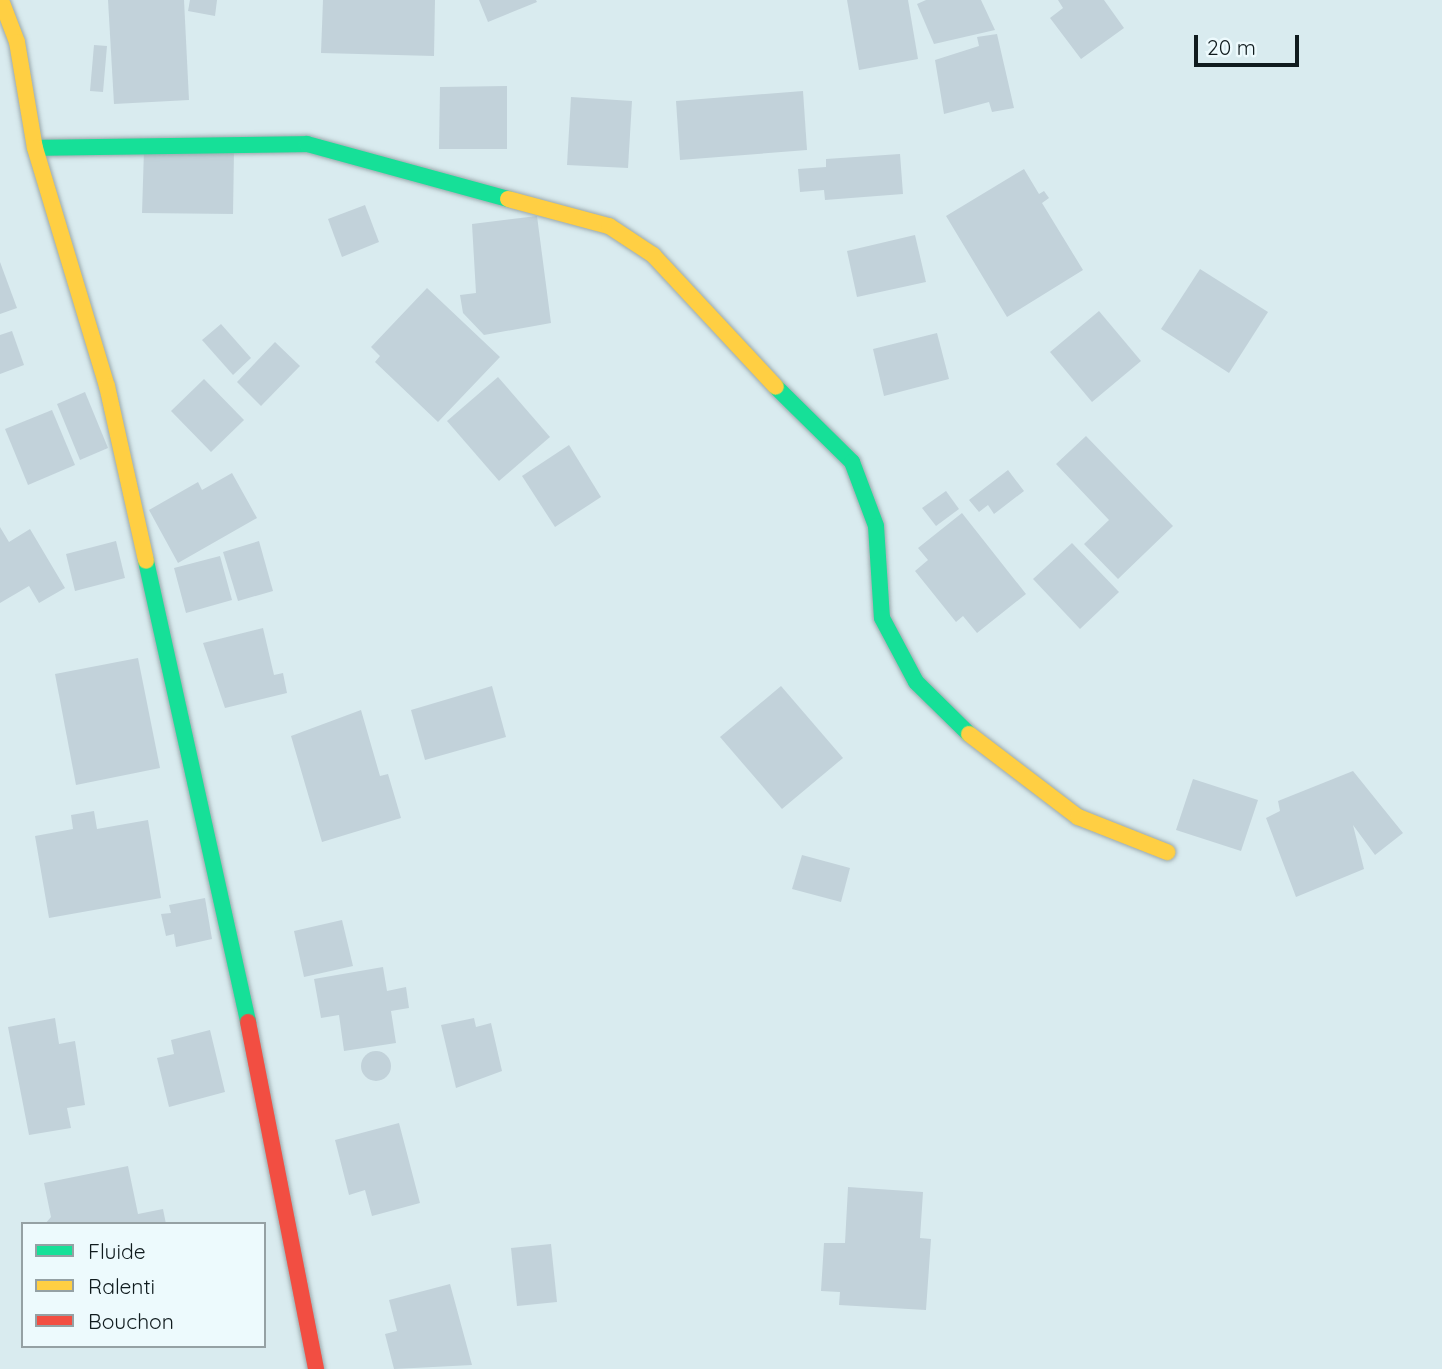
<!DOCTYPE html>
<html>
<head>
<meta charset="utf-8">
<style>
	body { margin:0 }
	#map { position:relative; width:1442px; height:1369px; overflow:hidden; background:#d9ebef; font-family:Quicksand,sans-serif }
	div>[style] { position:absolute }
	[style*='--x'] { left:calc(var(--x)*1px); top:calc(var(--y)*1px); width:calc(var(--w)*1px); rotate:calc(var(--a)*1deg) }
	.building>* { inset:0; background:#c2d2da }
	.round { border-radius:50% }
	.roads { filter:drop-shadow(0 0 2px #9ba9ac) drop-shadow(0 0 2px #9ba9ac) }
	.fast>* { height:16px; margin:-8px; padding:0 8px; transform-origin:8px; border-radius:8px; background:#16e098 }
	.slow>* { height:16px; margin:-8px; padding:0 8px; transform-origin:8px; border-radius:8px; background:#ffcf43 }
	.jam>* { height:16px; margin:-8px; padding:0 8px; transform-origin:8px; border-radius:8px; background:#f24e42 }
	span { translate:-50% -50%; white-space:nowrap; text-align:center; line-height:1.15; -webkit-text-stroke:6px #edfafd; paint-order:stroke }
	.legend { position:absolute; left:21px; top:1222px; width:245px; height:126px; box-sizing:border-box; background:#edfafd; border:2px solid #95a1a4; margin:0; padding:9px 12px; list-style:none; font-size:21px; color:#101b1e }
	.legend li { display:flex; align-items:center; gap:14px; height:35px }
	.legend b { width:35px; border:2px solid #95a1a4 }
	.scale { position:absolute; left:1194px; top:35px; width:105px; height:32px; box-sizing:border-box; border:4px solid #101b1e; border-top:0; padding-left:9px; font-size:21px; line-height:24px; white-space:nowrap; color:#101b1e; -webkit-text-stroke:5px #edfafd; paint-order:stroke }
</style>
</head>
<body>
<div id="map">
	<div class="building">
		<div style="clip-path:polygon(108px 0,184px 0,189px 100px,114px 104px)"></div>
		<div style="clip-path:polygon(190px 0,217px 0,215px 16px,188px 11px)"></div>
		<div style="clip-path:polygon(323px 0,435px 0,434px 56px,321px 53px)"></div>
		<div style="clip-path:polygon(479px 0,536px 0,537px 2px,488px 22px)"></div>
		<div style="clip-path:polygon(847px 0,908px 0,918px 59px,859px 70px)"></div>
		<div style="clip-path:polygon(926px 0,981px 0,995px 30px,934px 44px,917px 4px)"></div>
		<div style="clip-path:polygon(1058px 0,1104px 0,1124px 28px,1081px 59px,1050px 18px,1063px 8px)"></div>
		<div style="clip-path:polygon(997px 34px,1014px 108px,992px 112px,989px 102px,944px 114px,935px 60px,979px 46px,977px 37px)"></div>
		<div style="clip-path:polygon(94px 45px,107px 46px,103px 92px,90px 91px)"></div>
		<div style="clip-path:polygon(507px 86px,507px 149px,439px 149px,440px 87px)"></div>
		<div style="clip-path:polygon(803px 91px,807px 150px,680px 160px,676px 101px)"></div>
		<div style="clip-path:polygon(571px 97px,632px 101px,628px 168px,567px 165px)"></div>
		<div style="clip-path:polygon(144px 149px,234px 151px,233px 214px,142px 213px)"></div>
		<div style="clip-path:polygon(900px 154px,903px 194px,825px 200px,824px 190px,800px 192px,798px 169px,826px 167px,826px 159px)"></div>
		<div style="clip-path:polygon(1024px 169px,1039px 194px,1044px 191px,1049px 198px,1042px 203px,1083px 270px,1007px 317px,946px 216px)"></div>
		<div style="clip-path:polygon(365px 205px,379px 242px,342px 257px,328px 219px)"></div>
		<div style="clip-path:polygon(537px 216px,551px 323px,484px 335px,463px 313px,460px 295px,476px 293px,472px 224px)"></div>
		<div style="clip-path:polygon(915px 235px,926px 282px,857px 297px,847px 251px)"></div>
		<div style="clip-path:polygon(0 262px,17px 308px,0 314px)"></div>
		<div style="clip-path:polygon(1200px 269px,1268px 312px,1229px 373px,1161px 329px)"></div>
		<div style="clip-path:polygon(427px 288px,500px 357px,438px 422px,375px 362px,380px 356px,371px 347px)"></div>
		<div style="clip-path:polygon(1099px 311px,1141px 361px,1092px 402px,1050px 352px)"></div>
		<div style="clip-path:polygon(221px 324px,251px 358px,233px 375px,202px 340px)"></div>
		<div style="clip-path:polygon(12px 331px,24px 365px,0 374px,0 335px)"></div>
		<div style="clip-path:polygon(937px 333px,949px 379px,884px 396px,873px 349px)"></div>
		<div style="clip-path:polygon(275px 342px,300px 366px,261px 406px,237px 382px)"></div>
		<div style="clip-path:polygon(498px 377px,550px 437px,499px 481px,447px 421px)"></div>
		<div style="clip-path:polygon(204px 379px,244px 420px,211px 452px,171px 411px)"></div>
		<div style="clip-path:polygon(85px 392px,108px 448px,80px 460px,57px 404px)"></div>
		<div style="clip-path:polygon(52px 410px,75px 465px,28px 485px,5px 429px)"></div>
		<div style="clip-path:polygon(1086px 436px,1173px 526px,1118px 579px,1084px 544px,1109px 520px,1056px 464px)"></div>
		<div style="clip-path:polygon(569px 445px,601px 497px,555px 527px,522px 476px)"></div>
		<div style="clip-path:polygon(1008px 470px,1024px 491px,994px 514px,988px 505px,979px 512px,969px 500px)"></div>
		<div style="clip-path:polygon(232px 473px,257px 518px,178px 563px,149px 510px,198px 482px,202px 490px)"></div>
		<div style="clip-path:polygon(946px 491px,959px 509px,936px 526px,922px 508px)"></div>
		<div style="clip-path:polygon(962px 513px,1026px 594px,977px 633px,963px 616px,956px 622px,915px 571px,928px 560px,918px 548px)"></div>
		<div style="clip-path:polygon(0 527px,9px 542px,30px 529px,65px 588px,39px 603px,29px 586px,0 603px)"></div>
		<div style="clip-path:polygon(116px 541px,125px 578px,75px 591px,66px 554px)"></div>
		<div style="clip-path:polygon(259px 541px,273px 591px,238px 601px,223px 552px)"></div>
		<div style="clip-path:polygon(1072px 543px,1119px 592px,1080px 629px,1033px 579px)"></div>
		<div style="clip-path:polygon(220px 556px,232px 600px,186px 613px,174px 568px)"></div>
		<div style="clip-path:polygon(263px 628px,274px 675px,283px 673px,287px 693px,225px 708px,203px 643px)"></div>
		<div style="clip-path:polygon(138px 658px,160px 768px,76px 785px,55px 674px)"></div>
		<div style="clip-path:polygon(492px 686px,506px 737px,425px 760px,411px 710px)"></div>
		<div style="clip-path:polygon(781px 686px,843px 758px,782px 809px,720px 737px)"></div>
		<div style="clip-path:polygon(361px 710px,380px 776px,388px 774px,401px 818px,322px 842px,291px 736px)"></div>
		<div style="clip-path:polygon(1353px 771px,1403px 833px,1375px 855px,1353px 825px,1364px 869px,1296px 897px,1266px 818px,1280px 811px,1278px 801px)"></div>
		<div style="clip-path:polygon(1193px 779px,1258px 800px,1241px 851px,1176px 830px)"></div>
		<div style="clip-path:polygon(94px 811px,97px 829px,148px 820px,161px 898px,49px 918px,35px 836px,73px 829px,71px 815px)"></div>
		<div style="clip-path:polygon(802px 855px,850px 868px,841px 902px,792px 889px)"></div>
		<div style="clip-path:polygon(205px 898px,212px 939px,176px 947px,174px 934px,166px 936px,161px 914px,171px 913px,169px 905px)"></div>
		<div style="clip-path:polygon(342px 920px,353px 966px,304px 977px,294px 931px)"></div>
		<div style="clip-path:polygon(383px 967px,387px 991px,406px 987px,409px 1008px,391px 1011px,396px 1043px,344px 1051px,339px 1015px,321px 1018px,314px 979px)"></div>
		<div style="clip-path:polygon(55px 1018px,59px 1044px,75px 1041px,85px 1105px,67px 1108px,71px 1128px,29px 1135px,8px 1027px)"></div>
		<div style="clip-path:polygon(474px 1018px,476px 1027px,491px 1023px,502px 1071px,456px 1088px,441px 1025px)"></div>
		<div style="clip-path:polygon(210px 1030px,225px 1092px,169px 1107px,157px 1058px,174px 1054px,171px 1040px)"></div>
		<div class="round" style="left:361px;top:1051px;width:30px;height:30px"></div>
		<div style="clip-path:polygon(399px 1123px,420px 1203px,372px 1216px,365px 1190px,349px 1195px,335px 1140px)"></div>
		<div style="clip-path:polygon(128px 1166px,138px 1214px,163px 1209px,166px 1224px,45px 1224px,51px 1217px,44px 1183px)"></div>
		<div style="clip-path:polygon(848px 1187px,923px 1192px,920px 1238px,931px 1239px,926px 1310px,839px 1305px,840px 1292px,821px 1291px,824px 1243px,845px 1243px)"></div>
		<div style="clip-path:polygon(551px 1244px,557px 1302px,517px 1306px,511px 1248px)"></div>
		<div style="clip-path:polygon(450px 1284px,472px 1365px,394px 1369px,385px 1334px,397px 1331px,389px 1300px)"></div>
	</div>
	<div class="roads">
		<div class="fast">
			<div style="--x:35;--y:148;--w:272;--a:-0.8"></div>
			<div style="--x:307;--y:144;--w:208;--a:15.3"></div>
			<div style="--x:776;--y:387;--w:107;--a:44.6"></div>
			<div style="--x:852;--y:462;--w:68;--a:69.4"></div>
			<div style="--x:876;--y:526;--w:92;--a:86.3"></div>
			<div style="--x:882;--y:618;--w:72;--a:62"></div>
			<div style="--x:916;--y:682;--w:74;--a:44.5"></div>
			<div style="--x:146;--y:561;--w:472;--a:77.5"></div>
		</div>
		<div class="slow">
			<div style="--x:1;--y:0;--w:45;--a:69.1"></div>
			<div style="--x:17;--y:42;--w:108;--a:80.4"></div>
			<div style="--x:35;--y:148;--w:249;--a:73.2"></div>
			<div style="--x:107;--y:386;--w:179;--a:77.4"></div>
			<div style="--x:508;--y:199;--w:105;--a:15"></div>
			<div style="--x:609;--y:226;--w:53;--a:33.4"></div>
			<div style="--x:653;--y:255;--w:180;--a:47"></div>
			<div style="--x:969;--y:734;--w:137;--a:37.3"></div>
			<div style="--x:1078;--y:817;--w:96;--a:21.5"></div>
		</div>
		<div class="jam">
			<div style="--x:248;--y:1022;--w:354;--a:78.9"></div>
		</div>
	</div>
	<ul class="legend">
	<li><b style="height:9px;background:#16e098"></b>Fluide</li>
	<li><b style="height:9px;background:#ffcf43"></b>Ralenti</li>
	<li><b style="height:9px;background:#f24e42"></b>Bouchon</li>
	</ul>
	<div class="scale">20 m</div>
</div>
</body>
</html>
